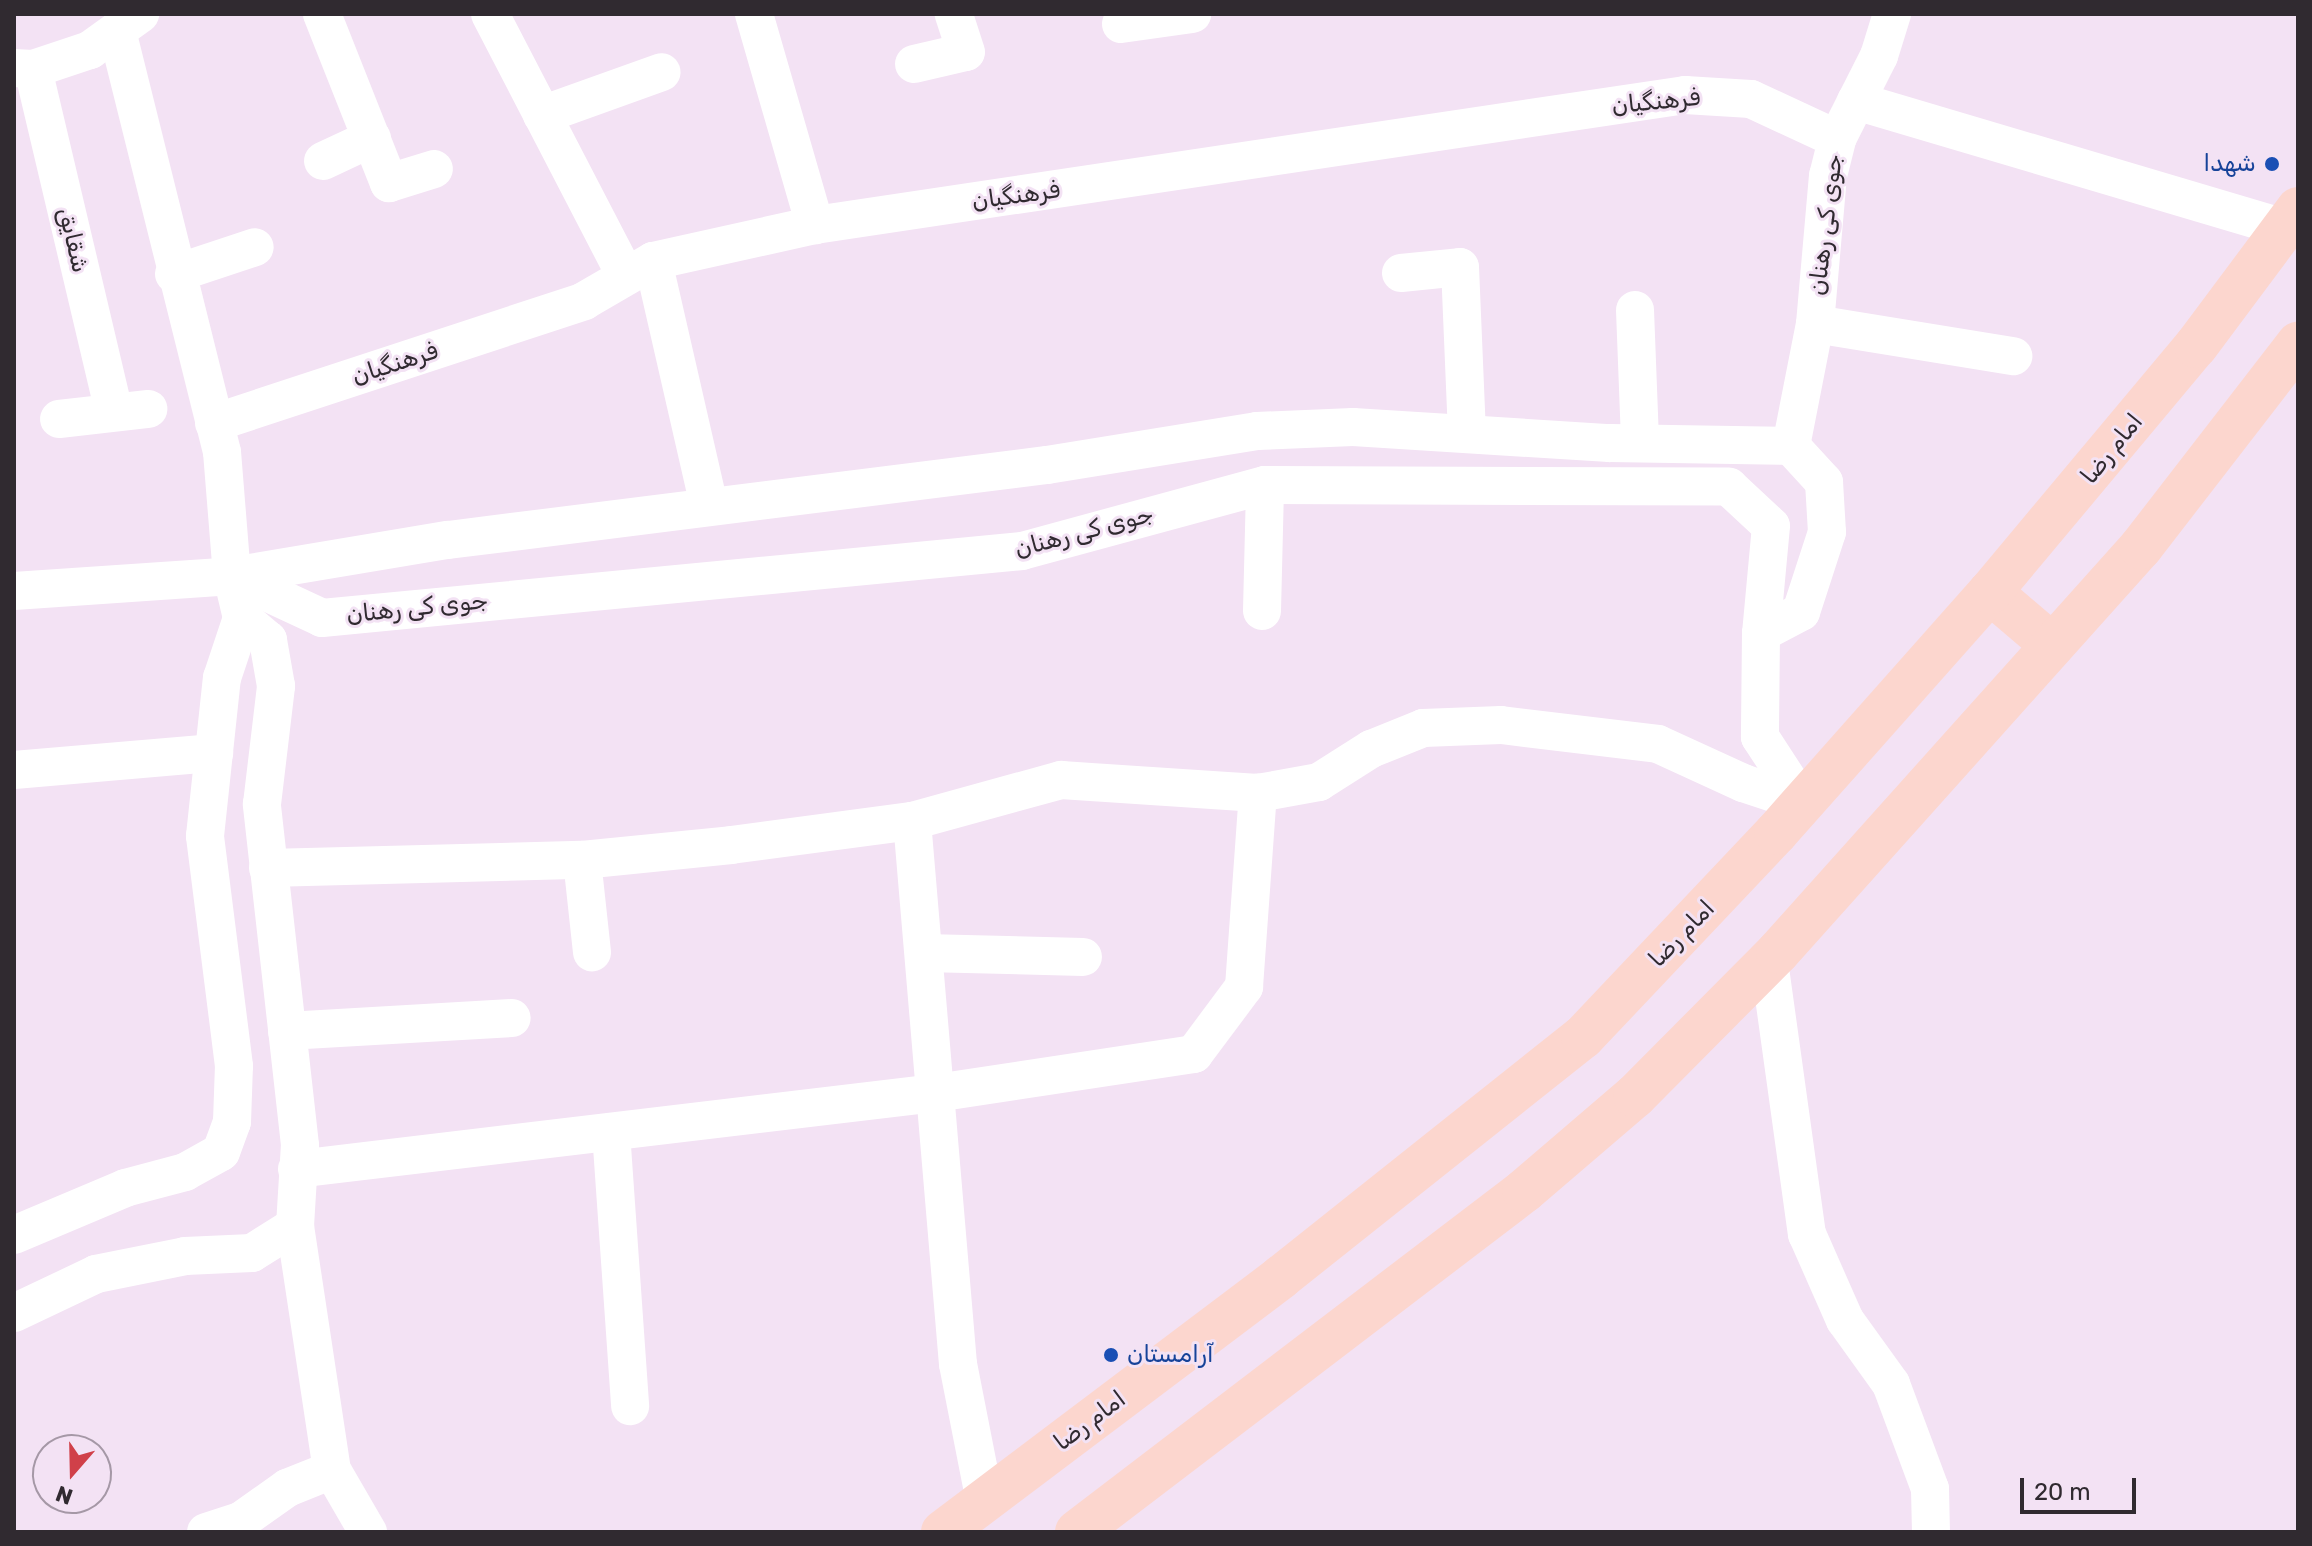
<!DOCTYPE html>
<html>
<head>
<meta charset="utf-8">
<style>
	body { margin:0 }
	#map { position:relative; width:2312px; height:1546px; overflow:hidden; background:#f3e2f4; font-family:Rubik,Cairo,sans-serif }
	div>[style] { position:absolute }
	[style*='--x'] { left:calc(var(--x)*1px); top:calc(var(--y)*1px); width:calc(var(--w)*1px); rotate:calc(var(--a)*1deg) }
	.minor>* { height:38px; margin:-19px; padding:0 19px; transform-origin:19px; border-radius:19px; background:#fff }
	.major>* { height:44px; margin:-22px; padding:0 22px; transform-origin:22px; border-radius:22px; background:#fcd6ce }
	.dots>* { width:22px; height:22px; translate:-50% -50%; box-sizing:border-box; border:4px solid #f3e2f4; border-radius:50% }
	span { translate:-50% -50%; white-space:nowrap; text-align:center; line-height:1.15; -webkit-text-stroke:6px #f3e2f4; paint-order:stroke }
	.street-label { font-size:24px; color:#302a30 }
	.transit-label { font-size:24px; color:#164399 }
	.right { translate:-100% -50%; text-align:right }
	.left { translate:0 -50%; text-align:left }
	.frame { position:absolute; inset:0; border:16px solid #302a30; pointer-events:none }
	.north { position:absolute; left:32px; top:1434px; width:80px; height:80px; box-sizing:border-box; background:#f3e2f4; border:2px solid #a598a6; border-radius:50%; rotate:200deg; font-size:22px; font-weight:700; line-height:32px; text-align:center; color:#302a30 }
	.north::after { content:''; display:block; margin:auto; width:28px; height:36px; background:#d04049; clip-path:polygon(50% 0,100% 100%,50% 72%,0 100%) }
	.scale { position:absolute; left:2020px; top:1478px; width:116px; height:36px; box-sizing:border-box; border:4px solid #302a30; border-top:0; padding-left:10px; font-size:24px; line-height:28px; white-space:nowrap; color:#302a30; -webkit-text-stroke:6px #f3e2f4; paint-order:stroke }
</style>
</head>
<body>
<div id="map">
	<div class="minor">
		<div style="--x:322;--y:14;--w:182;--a:68.4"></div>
		<div style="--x:389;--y:183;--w:47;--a:-17.3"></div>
		<div style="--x:490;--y:14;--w:295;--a:62.6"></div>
		<div style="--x:754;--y:14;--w:220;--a:73.9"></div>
		<div style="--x:1121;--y:24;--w:72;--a:-8"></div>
		<div style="--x:914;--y:64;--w:53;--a:-13"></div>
		<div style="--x:966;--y:52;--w:40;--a:-108"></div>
		<div style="--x:14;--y:68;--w:19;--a:3"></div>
		<div style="--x:33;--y:69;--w:60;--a:-18.4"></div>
		<div style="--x:90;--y:50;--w:62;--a:-35.8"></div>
		<div style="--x:33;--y:69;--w:352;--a:76.7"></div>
		<div style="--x:1856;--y:101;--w:446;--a:16.5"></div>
		<div style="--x:542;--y:115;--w:127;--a:-19.7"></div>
		<div style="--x:323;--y:161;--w:54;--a:-25.1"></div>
		<div style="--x:653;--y:261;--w:250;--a:77.1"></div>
		<div style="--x:1401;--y:273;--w:59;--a:-5.8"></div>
		<div style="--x:1460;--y:267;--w:167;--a:87.6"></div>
		<div style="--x:174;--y:274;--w:85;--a:-18.4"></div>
		<div style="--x:1635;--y:310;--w:131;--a:87.8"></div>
		<div style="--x:1815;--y:324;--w:201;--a:9.2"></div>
		<div style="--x:59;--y:419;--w:90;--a:-6.4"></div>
		<div style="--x:214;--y:423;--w:390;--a:-18.2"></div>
		<div style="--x:584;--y:301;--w:80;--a:-30.1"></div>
		<div style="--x:653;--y:261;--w:166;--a:-12.5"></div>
		<div style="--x:815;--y:225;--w:880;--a:-8.5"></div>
		<div style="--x:1685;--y:95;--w:66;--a:3.5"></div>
		<div style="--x:1751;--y:99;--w:95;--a:24.9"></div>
		<div style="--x:1791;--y:446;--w:124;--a:-78.9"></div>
		<div style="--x:1815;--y:324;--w:149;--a:-85"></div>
		<div style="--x:1828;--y:176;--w:38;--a:-76"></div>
		<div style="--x:1837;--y:139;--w:93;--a:-63.2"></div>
		<div style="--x:1879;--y:56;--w:44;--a:-72.8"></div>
		<div style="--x:232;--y:576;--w:99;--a:25"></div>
		<div style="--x:322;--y:618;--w:703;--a:-5.47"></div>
		<div style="--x:1022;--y:551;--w:252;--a:-15.2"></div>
		<div style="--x:1265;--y:485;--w:464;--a:0.2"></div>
		<div style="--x:1729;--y:487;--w:57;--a:42.9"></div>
		<div style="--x:1771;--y:526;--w:107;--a:95.3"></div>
		<div style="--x:1761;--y:633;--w:104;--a:90.6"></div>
		<div style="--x:1760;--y:737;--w:79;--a:56.9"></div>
		<div style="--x:14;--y:591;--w:219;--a:-3.9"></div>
		<div style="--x:232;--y:576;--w:219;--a:-9.5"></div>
		<div style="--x:448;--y:540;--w:604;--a:-7.14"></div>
		<div style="--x:1047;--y:465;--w:213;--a:-9.2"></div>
		<div style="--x:1257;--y:431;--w:96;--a:-2.4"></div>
		<div style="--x:1353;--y:427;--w:257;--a:3.6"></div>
		<div style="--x:1610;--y:443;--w:181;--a:0.9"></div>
		<div style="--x:1791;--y:446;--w:49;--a:47.5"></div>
		<div style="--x:1824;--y:482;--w:50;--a:86.6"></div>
		<div style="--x:1827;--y:532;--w:84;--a:108"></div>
		<div style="--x:1801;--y:612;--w:45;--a:152.3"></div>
		<div style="--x:1262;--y:611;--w:126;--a:-88.6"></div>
		<div style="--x:14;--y:770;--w:201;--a:-4.9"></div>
		<div style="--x:912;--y:821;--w:545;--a:85.16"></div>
		<div style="--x:958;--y:1364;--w:140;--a:78.9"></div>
		<div style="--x:582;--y:860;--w:93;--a:83.8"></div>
		<div style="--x:268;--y:868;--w:314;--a:-1.5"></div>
		<div style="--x:582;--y:860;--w:150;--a:-5.7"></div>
		<div style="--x:731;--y:845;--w:183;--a:-7.6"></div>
		<div style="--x:912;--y:821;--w:155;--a:-15.4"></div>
		<div style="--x:1061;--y:780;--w:197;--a:3.8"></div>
		<div style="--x:1258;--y:793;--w:62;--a:-10.2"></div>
		<div style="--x:1319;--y:782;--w:62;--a:-32.4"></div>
		<div style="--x:1371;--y:749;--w:56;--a:-22"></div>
		<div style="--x:1423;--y:728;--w:78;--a:-2.2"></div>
		<div style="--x:1501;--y:725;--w:158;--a:6.9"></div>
		<div style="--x:1658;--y:744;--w:94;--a:24.6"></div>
		<div style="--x:1743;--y:783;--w:63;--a:18.4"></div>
		<div style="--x:924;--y:953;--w:159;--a:1.4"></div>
		<div style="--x:1769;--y:961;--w:276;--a:82.1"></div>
		<div style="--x:1807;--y:1234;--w:94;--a:66.2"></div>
		<div style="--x:1845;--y:1320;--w:79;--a:54.3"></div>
		<div style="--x:1891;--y:1384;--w:112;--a:69.6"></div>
		<div style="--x:1930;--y:1489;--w:43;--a:88.7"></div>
		<div style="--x:287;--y:1031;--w:225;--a:-3.3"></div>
		<div style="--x:611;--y:1132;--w:275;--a:86"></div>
		<div style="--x:297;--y:1169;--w:644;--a:-6.78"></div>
		<div style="--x:936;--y:1093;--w:261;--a:-8.6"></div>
		<div style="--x:1194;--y:1054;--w:84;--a:-53.3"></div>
		<div style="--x:1244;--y:987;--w:195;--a:-85.9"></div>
		<div style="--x:295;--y:1226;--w:247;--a:81.4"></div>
		<div style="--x:332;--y:1470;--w:72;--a:59.9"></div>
		<div style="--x:14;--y:1235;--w:121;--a:-22.9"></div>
		<div style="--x:125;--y:1188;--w:62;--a:-14.9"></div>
		<div style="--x:185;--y:1172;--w:41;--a:-29.1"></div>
		<div style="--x:221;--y:1152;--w:32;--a:-70"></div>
		<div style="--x:232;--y:1122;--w:56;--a:-88"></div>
		<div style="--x:234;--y:1066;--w:232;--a:-97.2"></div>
		<div style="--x:205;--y:836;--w:159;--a:-83.9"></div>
		<div style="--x:222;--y:678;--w:63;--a:-71.6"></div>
		<div style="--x:242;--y:618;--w:43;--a:-103.4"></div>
		<div style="--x:232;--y:576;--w:124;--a:-94.6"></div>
		<div style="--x:222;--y:452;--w:434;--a:-104"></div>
		<div style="--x:14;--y:1313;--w:91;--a:-25.4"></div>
		<div style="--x:96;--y:1274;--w:91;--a:-11.4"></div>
		<div style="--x:185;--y:1256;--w:67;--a:-2.6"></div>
		<div style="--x:252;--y:1253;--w:51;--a:-32.1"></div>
		<div style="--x:295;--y:1226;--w:81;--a:-86.5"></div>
		<div style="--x:300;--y:1145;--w:343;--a:-96.4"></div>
		<div style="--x:262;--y:804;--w:119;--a:-83.2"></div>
		<div style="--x:276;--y:686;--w:47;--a:-99.9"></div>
		<div style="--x:268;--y:640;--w:34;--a:-140"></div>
		<div style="--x:206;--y:1532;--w:38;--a:-18"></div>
		<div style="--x:242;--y:1520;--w:55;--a:-35.4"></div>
		<div style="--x:287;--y:1488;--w:48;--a:-21.8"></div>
	</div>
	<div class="major">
		<div style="--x:1990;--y:592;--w:82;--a:40.5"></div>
		<div style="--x:943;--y:1532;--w:423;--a:-37"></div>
		<div style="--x:1281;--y:1277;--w:386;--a:-38.5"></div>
		<div style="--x:1583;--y:1037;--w:281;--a:-46.6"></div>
		<div style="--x:1776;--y:833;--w:322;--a:-48.4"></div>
		<div style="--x:1990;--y:592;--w:321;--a:-50.1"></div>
		<div style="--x:2196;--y:346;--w:171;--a:-53.3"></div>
		<div style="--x:1077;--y:1532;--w:562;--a:-37.34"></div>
		<div style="--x:1524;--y:1191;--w:146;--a:-40.6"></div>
		<div style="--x:1635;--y:1096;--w:203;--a:-45.2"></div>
		<div style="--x:1778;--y:952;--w:544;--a:-48.13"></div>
		<div style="--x:2141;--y:547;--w:257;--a:-52.3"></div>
	</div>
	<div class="dots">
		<div style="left:2272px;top:164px;background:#1a4fb4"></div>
		<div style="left:1111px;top:1355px;background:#1a4fb4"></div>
	</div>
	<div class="street-label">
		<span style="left:1656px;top:102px;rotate:-6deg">فرهنگیان</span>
		<span style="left:1016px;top:196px;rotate:-8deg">فرهنگیان</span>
		<span style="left:1826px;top:225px;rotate:-83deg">جوی کی رهنان</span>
		<span style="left:73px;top:240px;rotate:77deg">شقایق</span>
		<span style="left:395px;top:364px;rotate:-18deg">فرهنگیان</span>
		<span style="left:2112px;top:449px;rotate:-51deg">امام رضا</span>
		<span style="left:1084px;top:532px;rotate:-15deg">جوی کی رهنان</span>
		<span style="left:417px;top:608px;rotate:-6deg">جوی کی رهنان</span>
		<span style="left:1682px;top:934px;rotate:-46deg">امام رضا</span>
		<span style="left:1090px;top:1421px;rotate:-37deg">امام رضا</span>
	</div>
	<div class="transit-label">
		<span class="right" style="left:2256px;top:164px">شهدا</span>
		<span class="left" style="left:1127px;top:1355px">آرامستان</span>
	</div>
	<div class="frame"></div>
	<div class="north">N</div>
	<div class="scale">20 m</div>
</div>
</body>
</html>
